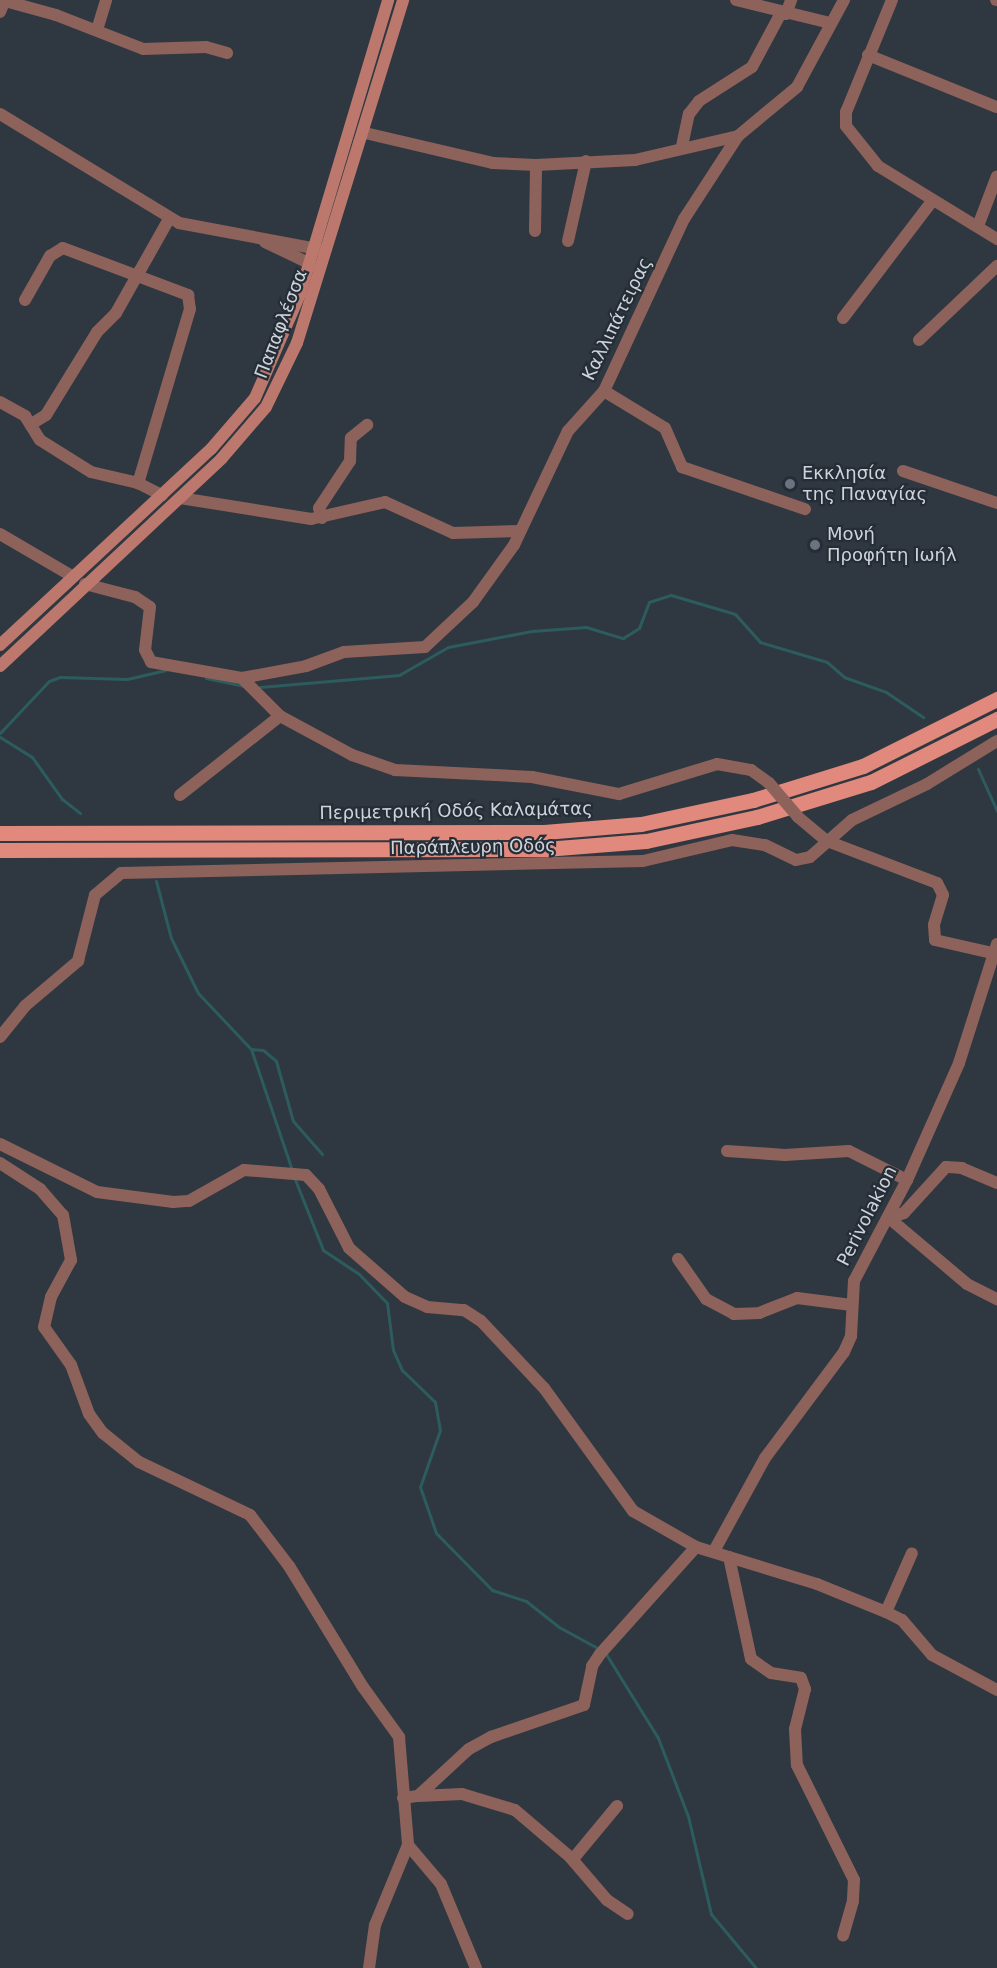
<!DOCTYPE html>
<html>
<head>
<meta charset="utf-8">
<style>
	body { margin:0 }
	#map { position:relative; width:997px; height:1968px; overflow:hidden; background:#2f3841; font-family:"DejaVu Sans",sans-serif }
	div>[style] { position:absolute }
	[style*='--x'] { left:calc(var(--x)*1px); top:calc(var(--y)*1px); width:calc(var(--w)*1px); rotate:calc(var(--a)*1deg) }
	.stream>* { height:3px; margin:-1.5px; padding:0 1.5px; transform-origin:1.5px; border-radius:1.5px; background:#2d5c5e }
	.minor>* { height:12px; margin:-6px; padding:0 6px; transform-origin:6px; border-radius:6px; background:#8d625b }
	.tertiary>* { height:12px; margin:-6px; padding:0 6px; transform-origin:6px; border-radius:6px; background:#8d625b }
	.secondary>* { height:12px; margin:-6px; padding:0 6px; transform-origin:6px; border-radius:6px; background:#bc786d }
	.primary>* { height:15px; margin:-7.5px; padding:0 7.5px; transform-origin:7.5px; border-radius:7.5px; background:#e0897c }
	.minor-bridge>* { height:12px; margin:-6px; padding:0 6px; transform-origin:6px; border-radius:6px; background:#8d625b }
	.dots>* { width:16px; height:16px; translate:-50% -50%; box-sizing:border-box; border:3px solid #252d37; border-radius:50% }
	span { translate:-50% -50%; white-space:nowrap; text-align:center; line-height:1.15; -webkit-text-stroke:4.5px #252d37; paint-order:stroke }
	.street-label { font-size:18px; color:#ced3da }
	.poi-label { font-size:18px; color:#ced3da }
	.left { translate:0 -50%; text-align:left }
</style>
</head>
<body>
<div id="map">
	<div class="stream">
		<div style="--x:206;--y:678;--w:38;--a:12"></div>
		<div style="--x:260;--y:687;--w:140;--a:-4.9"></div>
		<div style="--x:399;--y:675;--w:56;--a:-29.7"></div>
		<div style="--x:448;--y:647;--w:86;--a:-10.8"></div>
		<div style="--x:532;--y:631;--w:54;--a:-4.2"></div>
		<div style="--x:586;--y:627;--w:39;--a:17"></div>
		<div style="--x:623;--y:638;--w:19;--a:-32"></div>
		<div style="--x:639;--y:628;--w:28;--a:-69"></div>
		<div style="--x:649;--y:602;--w:23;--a:-18"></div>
		<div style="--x:671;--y:595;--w:67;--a:16.5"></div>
		<div style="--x:735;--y:614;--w:38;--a:48"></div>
		<div style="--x:760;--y:642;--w:70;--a:16.6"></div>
		<div style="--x:827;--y:662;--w:23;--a:41"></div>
		<div style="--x:844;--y:677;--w:45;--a:19.7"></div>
		<div style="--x:886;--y:692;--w:45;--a:34"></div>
		<div style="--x:0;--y:733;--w:71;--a:-46.7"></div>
		<div style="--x:49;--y:681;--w:12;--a:-20"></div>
		<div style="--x:60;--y:677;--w:67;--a:1.7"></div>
		<div style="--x:127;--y:679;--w:39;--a:-13"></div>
		<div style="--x:0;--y:737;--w:38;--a:32"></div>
		<div style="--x:32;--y:757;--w:52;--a:54.5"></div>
		<div style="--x:62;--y:799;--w:23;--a:38"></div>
		<div style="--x:978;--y:769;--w:46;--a:65.7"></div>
		<div style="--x:156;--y:881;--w:59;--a:75.3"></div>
		<div style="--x:171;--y:938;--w:61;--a:63.9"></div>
		<div style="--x:198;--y:993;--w:77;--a:46.6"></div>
		<div style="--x:251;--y:1049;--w:128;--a:71.3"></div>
		<div style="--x:251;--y:1049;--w:12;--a:5"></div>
		<div style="--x:263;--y:1050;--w:17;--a:40"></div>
		<div style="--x:276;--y:1061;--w:62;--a:74.2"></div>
		<div style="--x:293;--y:1121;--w:44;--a:48.7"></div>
		<div style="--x:294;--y:1177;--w:79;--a:68.3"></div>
		<div style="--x:323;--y:1250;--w:43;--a:33.7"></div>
		<div style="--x:359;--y:1274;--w:40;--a:46"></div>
		<div style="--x:387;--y:1303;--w:47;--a:82.7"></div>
		<div style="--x:393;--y:1350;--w:22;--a:66"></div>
		<div style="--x:402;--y:1370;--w:46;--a:44.1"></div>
		<div style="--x:435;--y:1402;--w:28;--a:80"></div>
		<div style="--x:440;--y:1430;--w:60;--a:109.3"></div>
		<div style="--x:420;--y:1487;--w:49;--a:70.8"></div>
		<div style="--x:436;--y:1533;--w:80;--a:45.5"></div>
		<div style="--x:492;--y:1590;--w:36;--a:18"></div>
		<div style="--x:526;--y:1601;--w:42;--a:38.2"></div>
		<div style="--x:559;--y:1627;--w:48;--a:28.7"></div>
		<div style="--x:606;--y:1654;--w:99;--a:58.2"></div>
		<div style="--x:658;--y:1738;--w:84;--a:69"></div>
		<div style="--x:688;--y:1816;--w:101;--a:76.8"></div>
		<div style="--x:711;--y:1914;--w:70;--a:50.2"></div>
	</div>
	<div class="minor">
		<div style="--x:736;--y:0;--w:97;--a:13.7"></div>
		<div style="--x:892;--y:0;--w:121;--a:112.3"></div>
		<div style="--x:846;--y:112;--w:14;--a:90"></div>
		<div style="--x:846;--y:126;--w:51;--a:51.3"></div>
		<div style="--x:878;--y:166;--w:140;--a:31.5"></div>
		<div style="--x:996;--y:0;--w:1;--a:0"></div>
		<div style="--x:5;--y:1;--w:53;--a:15.4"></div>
		<div style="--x:56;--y:15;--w:93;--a:21.3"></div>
		<div style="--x:143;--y:49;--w:63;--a:-1.8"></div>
		<div style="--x:206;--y:47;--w:22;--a:16"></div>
		<div style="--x:786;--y:14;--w:15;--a:-70"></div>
		<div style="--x:97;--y:30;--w:31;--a:-73"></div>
		<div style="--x:868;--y:55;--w:139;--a:22"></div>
		<div style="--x:0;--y:114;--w:210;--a:31.3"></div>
		<div style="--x:179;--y:223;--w:147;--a:10.6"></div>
		<div style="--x:365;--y:133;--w:131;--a:13.2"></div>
		<div style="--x:493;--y:163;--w:43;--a:2.7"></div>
		<div style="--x:536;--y:165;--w:99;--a:-2.9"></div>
		<div style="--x:635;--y:160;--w:106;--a:-13.1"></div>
		<div style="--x:682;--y:146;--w:33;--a:-78"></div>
		<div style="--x:689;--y:114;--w:16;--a:-52"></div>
		<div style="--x:699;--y:101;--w:63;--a:-32.7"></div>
		<div style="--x:752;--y:67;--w:61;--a:-61.8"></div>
		<div style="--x:978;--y:226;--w:53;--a:-69.2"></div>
		<div style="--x:535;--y:231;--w:66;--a:-89.1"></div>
		<div style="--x:568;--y:241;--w:82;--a:-77.3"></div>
		<div style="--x:265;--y:242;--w:58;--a:25.7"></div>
		<div style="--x:25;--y:300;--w:51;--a:-60.4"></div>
		<div style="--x:50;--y:256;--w:15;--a:-32"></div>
		<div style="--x:63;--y:248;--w:134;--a:20.6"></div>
		<div style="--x:188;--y:295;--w:14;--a:82"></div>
		<div style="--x:190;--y:309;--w:182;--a:106.6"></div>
		<div style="--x:843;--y:318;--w:148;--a:-52.7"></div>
		<div style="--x:919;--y:340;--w:108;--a:-43.5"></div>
		<div style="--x:604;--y:391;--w:71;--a:31.2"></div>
		<div style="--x:665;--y:428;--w:43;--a:66.4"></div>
		<div style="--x:682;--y:467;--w:130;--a:18.9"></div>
		<div style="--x:0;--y:402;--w:29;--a:29"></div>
		<div style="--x:25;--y:416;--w:28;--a:58"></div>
		<div style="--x:40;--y:440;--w:60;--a:32.1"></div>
		<div style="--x:91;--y:472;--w:48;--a:13.2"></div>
		<div style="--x:138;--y:483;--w:27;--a:27"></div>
		<div style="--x:33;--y:423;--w:15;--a:-32"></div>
		<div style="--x:46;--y:415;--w:97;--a:-58.4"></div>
		<div style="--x:97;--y:332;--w:27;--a:-45"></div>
		<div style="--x:116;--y:313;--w:108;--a:-60.6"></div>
		<div style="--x:903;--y:471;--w:99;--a:18.8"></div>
		<div style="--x:180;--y:498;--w:133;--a:9.1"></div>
		<div style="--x:311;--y:519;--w:76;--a:-12.9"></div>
		<div style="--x:385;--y:502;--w:75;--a:24.5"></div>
		<div style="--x:453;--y:533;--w:66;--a:-1.7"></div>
		<div style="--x:322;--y:518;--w:10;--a:-107"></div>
		<div style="--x:319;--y:508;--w:56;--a:-56.6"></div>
		<div style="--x:350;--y:461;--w:23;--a:-88"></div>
		<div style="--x:351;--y:438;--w:21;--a:-39"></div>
		<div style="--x:0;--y:534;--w:83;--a:30.3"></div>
		<div style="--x:85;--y:584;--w:52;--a:14.6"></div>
		<div style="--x:135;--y:597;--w:18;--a:34"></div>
		<div style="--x:150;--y:607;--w:43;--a:96.6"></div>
		<div style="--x:145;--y:650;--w:13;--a:63"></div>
		<div style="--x:151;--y:662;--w:92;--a:10"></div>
		<div style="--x:242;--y:678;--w:54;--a:45"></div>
		<div style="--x:280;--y:716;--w:82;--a:28.4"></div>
		<div style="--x:352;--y:755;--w:46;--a:19.2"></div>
		<div style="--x:395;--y:770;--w:137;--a:2.9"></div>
		<div style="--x:532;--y:777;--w:89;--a:11.1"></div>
		<div style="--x:619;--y:794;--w:102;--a:-17"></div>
		<div style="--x:717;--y:764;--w:35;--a:10"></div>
		<div style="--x:751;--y:770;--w:22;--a:36"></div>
		<div style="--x:242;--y:678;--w:65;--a:-10.6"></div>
		<div style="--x:306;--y:666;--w:40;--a:-20.2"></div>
		<div style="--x:344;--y:652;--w:81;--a:-3.5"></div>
		<div style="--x:425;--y:647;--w:66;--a:-43.2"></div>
		<div style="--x:473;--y:602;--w:70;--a:-54.3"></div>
		<div style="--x:514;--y:545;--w:126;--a:-64.7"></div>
		<div style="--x:568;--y:431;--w:54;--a:-48"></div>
		<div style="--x:604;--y:391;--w:190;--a:-65.1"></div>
		<div style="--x:684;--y:219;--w:99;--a:-57"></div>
		<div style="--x:738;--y:136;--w:77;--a:-39.7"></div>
		<div style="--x:797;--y:87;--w:99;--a:-61.6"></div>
		<div style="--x:180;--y:795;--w:127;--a:-38.3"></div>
		<div style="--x:798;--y:817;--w:38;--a:40"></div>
		<div style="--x:827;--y:841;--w:118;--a:20.9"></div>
		<div style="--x:937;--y:883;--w:13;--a:63"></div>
		<div style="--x:943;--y:895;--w:31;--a:107"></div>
		<div style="--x:934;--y:925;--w:15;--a:86"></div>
		<div style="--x:935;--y:940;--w:58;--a:12.8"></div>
		<div style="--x:0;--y:1144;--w:108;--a:26.3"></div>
		<div style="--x:97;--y:1192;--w:77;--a:7.5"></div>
		<div style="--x:173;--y:1202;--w:16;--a:-4"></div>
		<div style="--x:189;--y:1201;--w:63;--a:-29.4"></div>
		<div style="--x:244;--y:1170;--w:62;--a:4.6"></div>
		<div style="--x:306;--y:1175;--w:19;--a:47"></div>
		<div style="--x:319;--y:1189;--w:66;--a:63"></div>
		<div style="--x:349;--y:1248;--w:74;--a:41.2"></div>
		<div style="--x:405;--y:1297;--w:24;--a:24"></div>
		<div style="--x:427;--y:1307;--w:37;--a:5"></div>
		<div style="--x:464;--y:1310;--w:20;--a:33"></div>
		<div style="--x:481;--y:1321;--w:92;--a:46.8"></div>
		<div style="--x:544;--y:1388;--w:152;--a:54.1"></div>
		<div style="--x:633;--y:1511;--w:73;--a:29.7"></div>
		<div style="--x:696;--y:1547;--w:127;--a:17"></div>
		<div style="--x:817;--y:1584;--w:74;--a:22.1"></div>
		<div style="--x:886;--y:1612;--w:18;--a:27"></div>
		<div style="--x:902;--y:1620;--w:46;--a:49.4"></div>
		<div style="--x:932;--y:1655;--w:74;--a:28.3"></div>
		<div style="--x:727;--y:1151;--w:58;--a:3.9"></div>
		<div style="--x:785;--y:1155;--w:64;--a:-3.6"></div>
		<div style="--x:849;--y:1151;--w:65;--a:26.6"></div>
		<div style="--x:0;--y:1163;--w:48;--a:33"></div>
		<div style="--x:40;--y:1189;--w:35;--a:49"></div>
		<div style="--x:63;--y:1215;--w:46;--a:79.9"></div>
		<div style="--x:71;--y:1260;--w:42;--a:118.4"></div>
		<div style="--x:51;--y:1297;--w:31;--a:103"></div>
		<div style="--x:44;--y:1327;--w:47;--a:54.6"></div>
		<div style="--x:71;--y:1365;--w:52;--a:69.8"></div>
		<div style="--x:89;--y:1414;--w:24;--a:54"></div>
		<div style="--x:103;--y:1433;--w:46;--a:38.9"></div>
		<div style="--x:139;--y:1462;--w:123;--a:25.5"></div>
		<div style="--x:250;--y:1515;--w:64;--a:52.6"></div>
		<div style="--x:289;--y:1566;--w:142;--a:58.6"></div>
		<div style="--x:363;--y:1687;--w:62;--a:54.2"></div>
		<div style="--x:399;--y:1737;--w:108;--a:85.2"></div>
		<div style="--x:408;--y:1845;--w:51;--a:49.8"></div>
		<div style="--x:441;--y:1884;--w:91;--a:67.4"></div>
		<div style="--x:997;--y:1183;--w:38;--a:-157"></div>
		<div style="--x:962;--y:1168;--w:16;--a:-176"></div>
		<div style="--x:946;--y:1167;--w:62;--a:132.4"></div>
		<div style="--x:904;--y:1213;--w:16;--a:162"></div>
		<div style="--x:889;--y:1218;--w:102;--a:40.2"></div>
		<div style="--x:967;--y:1284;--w:34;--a:27"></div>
		<div style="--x:678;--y:1259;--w:49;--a:55"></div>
		<div style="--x:706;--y:1299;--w:32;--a:28"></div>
		<div style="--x:734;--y:1314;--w:25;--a:-2"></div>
		<div style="--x:759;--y:1313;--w:41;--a:-21.5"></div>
		<div style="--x:797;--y:1298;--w:55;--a:7.3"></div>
		<div style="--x:714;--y:1551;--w:106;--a:-61.3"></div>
		<div style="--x:765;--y:1458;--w:132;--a:-53.3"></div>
		<div style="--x:844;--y:1352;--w:17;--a:-66"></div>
		<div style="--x:851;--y:1336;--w:55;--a:-86.9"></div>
		<div style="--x:854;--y:1281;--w:114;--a:-62.3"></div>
		<div style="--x:907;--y:1180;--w:128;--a:-66"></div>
		<div style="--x:959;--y:1063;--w:125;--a:-72.3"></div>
		<div style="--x:729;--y:1557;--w:104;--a:77.8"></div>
		<div style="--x:751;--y:1659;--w:24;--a:35"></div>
		<div style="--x:771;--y:1673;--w:30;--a:9"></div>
		<div style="--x:801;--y:1678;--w:12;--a:70"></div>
		<div style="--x:805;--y:1689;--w:41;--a:104"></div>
		<div style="--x:795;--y:1729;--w:36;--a:87"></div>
		<div style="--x:797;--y:1765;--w:128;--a:63.6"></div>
		<div style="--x:854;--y:1880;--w:21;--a:93"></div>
		<div style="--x:853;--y:1901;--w:36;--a:106"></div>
		<div style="--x:886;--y:1612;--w:64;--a:-66.2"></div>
		<div style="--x:418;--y:1796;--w:44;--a:-2.6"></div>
		<div style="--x:462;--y:1794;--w:55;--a:16.8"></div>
		<div style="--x:515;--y:1810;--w:72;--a:40.5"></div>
		<div style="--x:570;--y:1857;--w:57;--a:49.3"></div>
		<div style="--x:607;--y:1900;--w:25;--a:34"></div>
		<div style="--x:403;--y:1798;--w:15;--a:-8"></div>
		<div style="--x:418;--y:1796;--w:69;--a:-42.7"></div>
		<div style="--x:469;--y:1749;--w:25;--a:-29"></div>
		<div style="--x:491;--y:1737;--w:98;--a:-19"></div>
		<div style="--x:584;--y:1705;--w:40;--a:-78"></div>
		<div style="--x:592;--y:1666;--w:14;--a:-56"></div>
		<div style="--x:600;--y:1654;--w:144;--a:-48.1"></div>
		<div style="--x:573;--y:1859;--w:69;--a:-50.3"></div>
		<div style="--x:369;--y:1968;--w:43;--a:-82.1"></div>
		<div style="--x:375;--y:1925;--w:87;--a:-67.6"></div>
	</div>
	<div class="tertiary">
		<div style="--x:0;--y:12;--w:13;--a:-67"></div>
		<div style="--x:0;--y:1037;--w:40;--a:-51"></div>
		<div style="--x:25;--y:1006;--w:70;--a:-40.3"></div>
		<div style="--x:78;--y:961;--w:68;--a:-75.6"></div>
		<div style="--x:95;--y:895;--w:34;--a:-40"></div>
		<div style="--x:121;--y:873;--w:522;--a:-1.32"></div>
		<div style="--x:643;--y:861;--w:91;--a:-13.3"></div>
		<div style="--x:732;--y:840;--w:33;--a:9"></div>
		<div style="--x:765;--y:845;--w:34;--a:26"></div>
		<div style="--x:796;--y:860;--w:14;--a:-12"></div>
		<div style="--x:810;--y:857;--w:56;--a:-41.4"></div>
		<div style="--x:852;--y:820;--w:83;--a:-25.6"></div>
		<div style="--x:927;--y:784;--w:82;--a:-31.6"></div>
	</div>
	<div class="secondary">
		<div style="--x:0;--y:645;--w:288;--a:-42.9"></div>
		<div style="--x:211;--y:449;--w:67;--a:-49.2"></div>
		<div style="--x:255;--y:398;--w:113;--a:-66.6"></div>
		<div style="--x:300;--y:294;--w:307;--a:-73.3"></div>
		<div style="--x:0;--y:666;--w:304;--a:-43.1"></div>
		<div style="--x:222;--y:458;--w:67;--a:-49.2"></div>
		<div style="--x:266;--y:407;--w:71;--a:-64.2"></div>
		<div style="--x:297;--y:343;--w:359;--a:-72.8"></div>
	</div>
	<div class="primary">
		<div style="--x:0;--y:833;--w:544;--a:-0.11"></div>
		<div style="--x:544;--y:832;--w:97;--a:-4.7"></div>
		<div style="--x:641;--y:824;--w:115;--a:-12.1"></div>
		<div style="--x:753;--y:800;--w:115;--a:-17.2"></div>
		<div style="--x:863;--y:766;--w:150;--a:-26.6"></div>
		<div style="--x:0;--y:850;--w:545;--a:-0.11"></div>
		<div style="--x:545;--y:849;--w:101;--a:-4.5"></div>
		<div style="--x:646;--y:841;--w:114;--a:-12.2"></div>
		<div style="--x:757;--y:817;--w:119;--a:-17.1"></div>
		<div style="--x:871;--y:782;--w:141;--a:-26.6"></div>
	</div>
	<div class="minor-bridge">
		<div style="--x:769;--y:783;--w:45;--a:49.5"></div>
	</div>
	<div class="dots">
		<div style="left:790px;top:484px;background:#6b7280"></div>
		<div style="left:815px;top:545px;background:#6b7280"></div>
	</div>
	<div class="street-label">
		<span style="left:617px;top:319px;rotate:-64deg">Καλλιπάτειρας</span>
		<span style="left:281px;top:324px;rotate:-69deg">Παπαφλέσσα</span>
		<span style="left:456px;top:811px;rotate:-1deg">Περιμετρική Οδός Καλαμάτας</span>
		<span style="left:473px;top:847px;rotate:-1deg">Παράπλευρη Οδός</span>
		<span style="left:867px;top:1216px;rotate:-63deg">Perivolakion</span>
	</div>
	<div class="poi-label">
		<span class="left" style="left:802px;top:484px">Εκκλησία<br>της Παναγίας</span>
		<span class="left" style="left:827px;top:545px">Μονή<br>Προφήτη Ιωήλ</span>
	</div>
</div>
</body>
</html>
